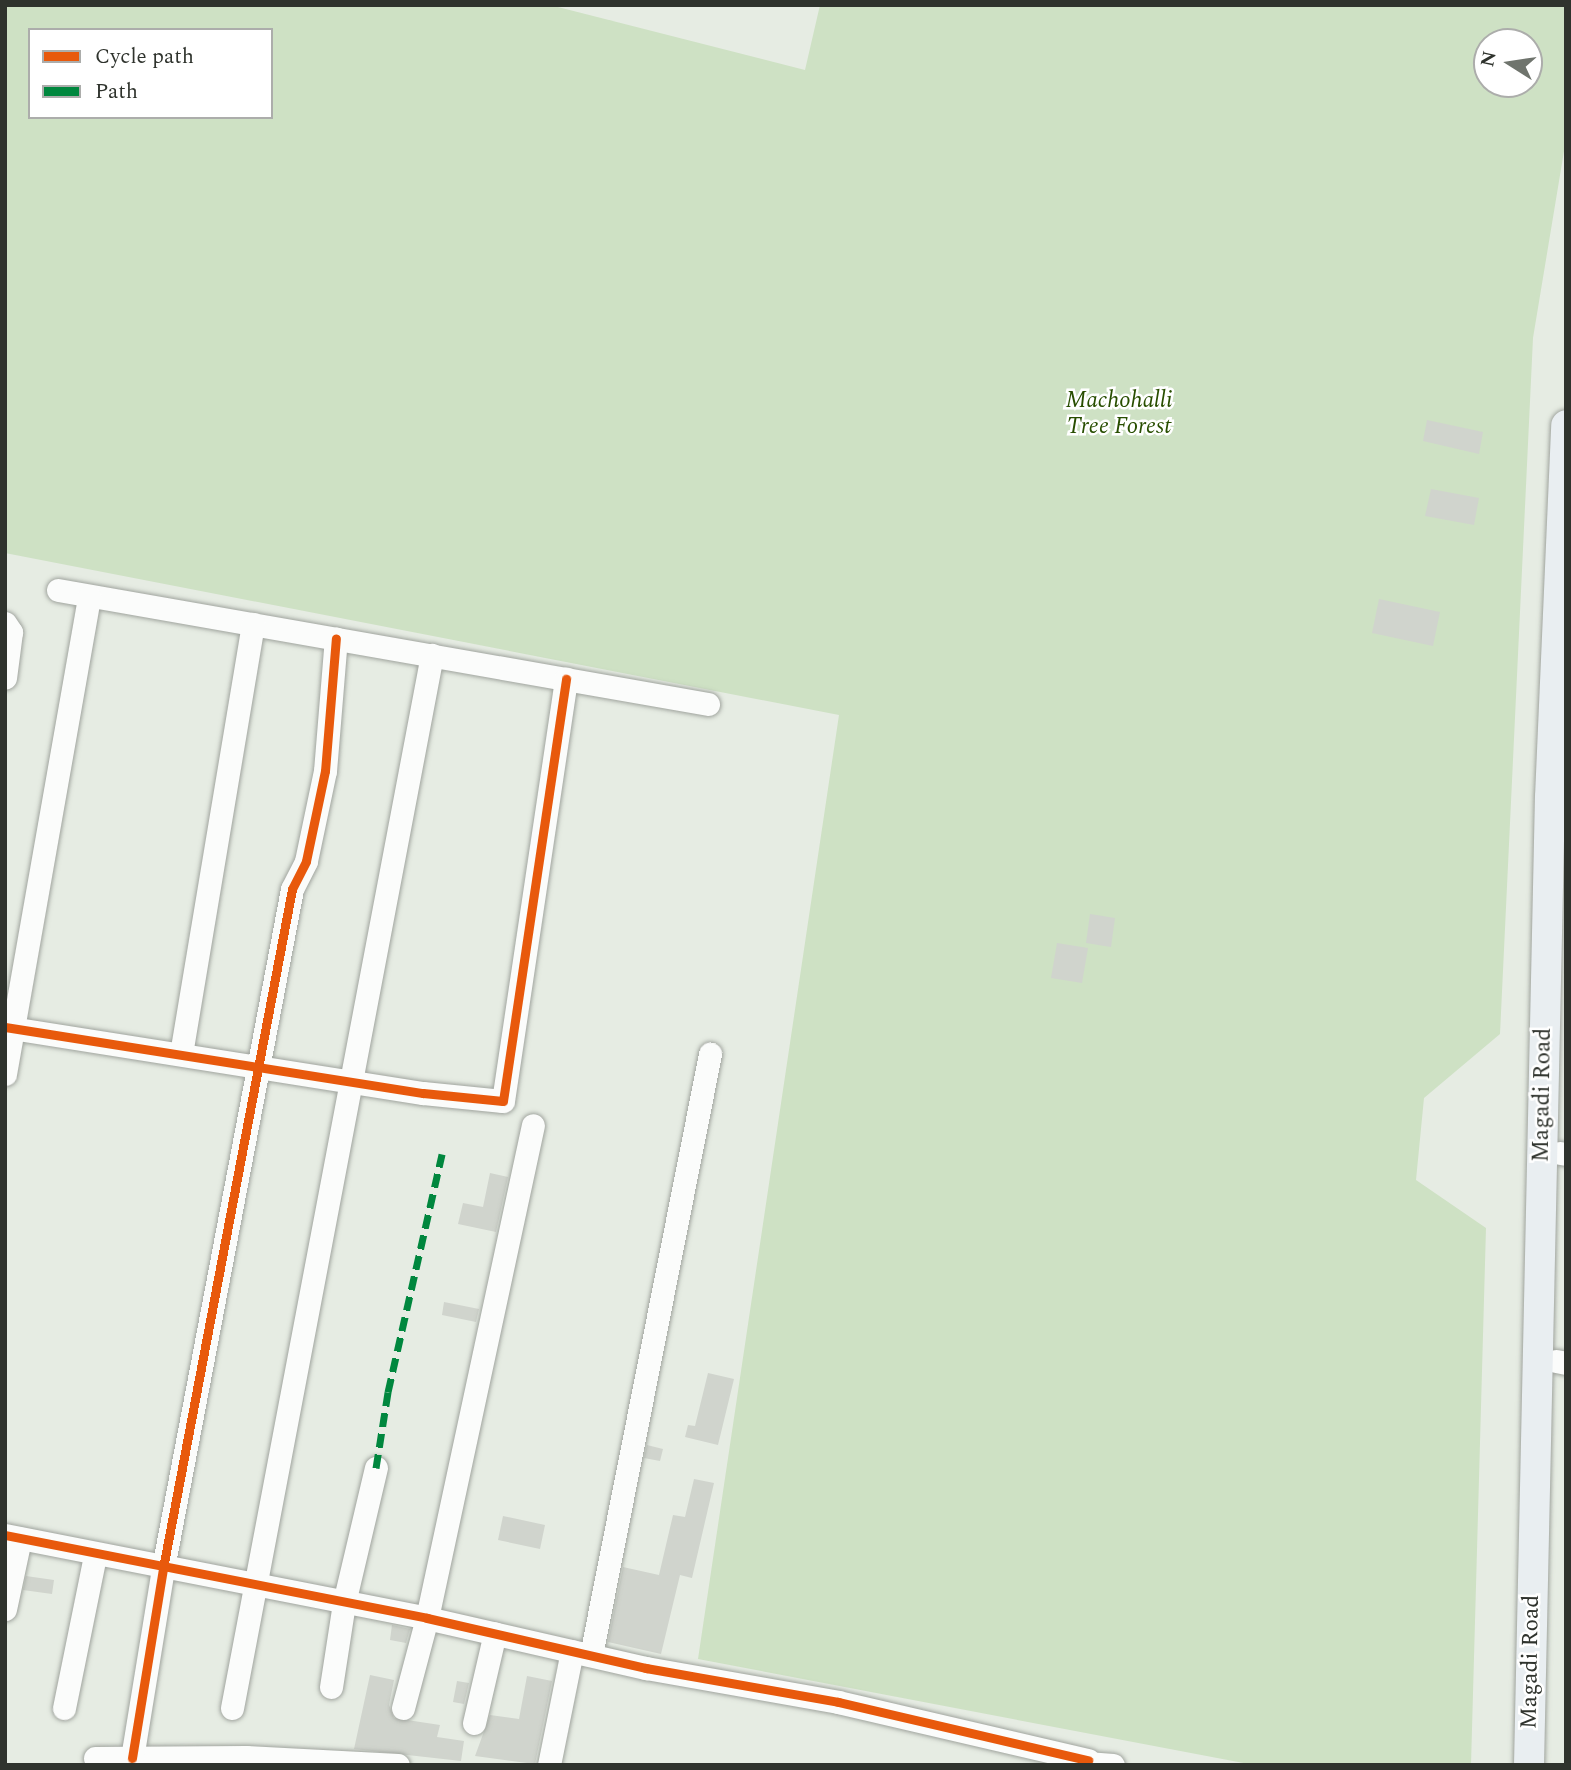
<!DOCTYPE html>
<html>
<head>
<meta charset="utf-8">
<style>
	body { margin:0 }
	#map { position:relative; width:1571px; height:1770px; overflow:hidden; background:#e6ece3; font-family:Spectral,serif }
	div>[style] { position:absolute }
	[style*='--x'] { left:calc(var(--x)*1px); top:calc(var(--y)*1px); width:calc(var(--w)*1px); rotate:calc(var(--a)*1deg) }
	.green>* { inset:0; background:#cee1c4 }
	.building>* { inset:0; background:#d0d4cd }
	.roads { filter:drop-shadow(0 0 2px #a0a49e) drop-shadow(0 0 2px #a0a49e) }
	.minor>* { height:23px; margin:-11.5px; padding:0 11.5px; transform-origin:11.5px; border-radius:11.5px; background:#fbfcfb }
	.major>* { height:30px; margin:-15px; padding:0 15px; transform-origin:15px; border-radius:15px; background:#e9eef1 }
	.quiet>* { height:7px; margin-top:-3.5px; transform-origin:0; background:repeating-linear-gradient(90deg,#00873e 0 14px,transparent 0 21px) }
	.cycleway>* { height:9px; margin:-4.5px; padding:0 4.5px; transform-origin:4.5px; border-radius:4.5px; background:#e8590c }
	span { translate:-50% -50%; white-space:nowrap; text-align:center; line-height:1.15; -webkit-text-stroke:5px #fff; paint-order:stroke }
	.park-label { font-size:23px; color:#284e00; font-style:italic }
	.street-label { font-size:23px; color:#2f332d }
	.frame { position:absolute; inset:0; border:7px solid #2f332d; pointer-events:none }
	.legend { position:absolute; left:28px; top:28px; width:245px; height:91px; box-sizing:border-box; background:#fff; border:2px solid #acadab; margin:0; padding:9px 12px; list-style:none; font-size:21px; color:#2f332d }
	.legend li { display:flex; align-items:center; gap:14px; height:35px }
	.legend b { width:35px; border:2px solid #acadab }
	.north { position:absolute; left:1473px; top:28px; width:70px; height:70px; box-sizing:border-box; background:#fff; border:2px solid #acadab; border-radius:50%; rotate:282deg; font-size:19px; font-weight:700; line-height:28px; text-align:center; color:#2f332d }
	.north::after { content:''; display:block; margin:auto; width:24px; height:32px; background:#6f746d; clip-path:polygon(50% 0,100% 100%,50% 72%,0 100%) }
</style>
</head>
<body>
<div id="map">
	<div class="green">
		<div style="clip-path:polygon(evenodd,5px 5px,550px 5px,805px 70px,820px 5px,1566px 5px,1566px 139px,1533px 338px,1500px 1034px,1424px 1098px,1416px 1180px,1486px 1228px,1471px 1765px,1254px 1765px,698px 1659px,839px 715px,5px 553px,5px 5px,30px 30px,271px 30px,271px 117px,30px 117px,30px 30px,5px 5px,1487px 42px,1529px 42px,1529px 84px,1487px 84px,1487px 42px)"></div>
	</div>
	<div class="building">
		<div style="clip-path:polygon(1427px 420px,1483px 432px,1479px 454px,1423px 441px)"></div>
		<div style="clip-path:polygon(1431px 489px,1479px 498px,1474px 525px,1425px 516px)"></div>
		<div style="clip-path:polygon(1379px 599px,1440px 612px,1433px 646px,1372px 633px)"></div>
		<div style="clip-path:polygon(1090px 914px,1115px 918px,1111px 947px,1086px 943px)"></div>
		<div style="clip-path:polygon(1057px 943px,1088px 948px,1082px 983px,1051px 978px)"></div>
		<div style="clip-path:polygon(490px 1173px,508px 1177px,496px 1232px,458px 1224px,463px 1203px,483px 1207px)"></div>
		<div style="clip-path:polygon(444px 1302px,479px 1309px,476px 1322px,442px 1315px)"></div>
		<div style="clip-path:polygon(708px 1373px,734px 1379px,718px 1445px,685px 1437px,688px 1425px,695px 1426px)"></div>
		<div style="clip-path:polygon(647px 1445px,663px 1449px,660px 1461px,644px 1458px)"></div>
		<div style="clip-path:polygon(694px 1479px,714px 1483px,692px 1578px,680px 1575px,661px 1654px,608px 1642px,623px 1567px,659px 1575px,673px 1515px,685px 1517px)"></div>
		<div style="clip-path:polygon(503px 1516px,545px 1525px,540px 1549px,498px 1540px)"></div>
		<div style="clip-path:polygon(26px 1576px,54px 1580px,52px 1594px,23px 1590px)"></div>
		<div style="clip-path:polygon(392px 1625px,410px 1629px,406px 1643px,390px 1640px)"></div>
		<div style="clip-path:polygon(370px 1675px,394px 1680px,389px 1705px,394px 1718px,440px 1725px,437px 1737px,464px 1741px,461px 1761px,354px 1749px)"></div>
		<div style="clip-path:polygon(527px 1676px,552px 1681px,535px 1764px,475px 1756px,490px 1715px,519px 1719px)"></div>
		<div style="clip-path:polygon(457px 1681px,469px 1683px,464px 1704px,453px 1702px)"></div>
	</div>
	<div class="roads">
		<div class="minor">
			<div style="--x:58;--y:590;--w:660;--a:9.95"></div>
			<div style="--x:5;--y:623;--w:11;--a:56"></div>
			<div style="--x:11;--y:632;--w:46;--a:97.4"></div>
			<div style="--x:5;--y:1027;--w:423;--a:9"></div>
			<div style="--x:423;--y:1093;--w:80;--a:5.7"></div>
			<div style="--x:503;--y:1101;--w:427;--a:-81.5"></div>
			<div style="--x:181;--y:1054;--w:436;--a:-80.5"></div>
			<div style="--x:5;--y:1074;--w:485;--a:-80"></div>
			<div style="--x:1560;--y:1153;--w:6;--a:9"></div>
			<div style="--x:1556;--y:1361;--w:10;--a:11"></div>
			<div style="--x:5;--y:1535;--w:430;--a:11.1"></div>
			<div style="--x:427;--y:1618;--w:225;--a:12.9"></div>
			<div style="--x:646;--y:1668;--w:195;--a:10"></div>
			<div style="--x:838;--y:1702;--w:257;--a:13.1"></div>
			<div style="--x:5;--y:1609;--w:72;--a:-77.9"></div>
			<div style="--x:591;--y:1655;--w:613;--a:-78.8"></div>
			<div style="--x:331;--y:1687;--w:85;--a:-81.2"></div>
			<div style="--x:344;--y:1603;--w:139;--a:-76.7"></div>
			<div style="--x:64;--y:1708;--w:156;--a:-78.5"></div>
			<div style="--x:232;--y:1708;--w:1072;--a:-79.25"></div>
			<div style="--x:403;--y:1708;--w:93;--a:-75.1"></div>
			<div style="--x:427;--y:1618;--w:504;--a:-77.87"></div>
			<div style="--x:474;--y:1723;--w:92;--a:-76.9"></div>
			<div style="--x:95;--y:1758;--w:151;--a:-0.4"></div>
			<div style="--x:246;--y:1757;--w:152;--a:3"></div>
			<div style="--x:132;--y:1758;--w:193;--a:-80.7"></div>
			<div style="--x:163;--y:1568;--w:691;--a:-79.24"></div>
			<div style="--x:292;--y:889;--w:31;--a:-63"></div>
			<div style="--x:306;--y:861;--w:92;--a:-78.1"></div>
			<div style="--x:325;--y:771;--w:133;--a:-85.3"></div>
			<div style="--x:1073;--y:1762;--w:40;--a:4.3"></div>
			<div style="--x:549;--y:1765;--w:116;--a:-78.6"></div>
		</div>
		<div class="major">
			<div style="--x:1529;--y:1765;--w:968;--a:-88.76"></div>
			<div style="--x:1550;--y:797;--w:372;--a:-87.5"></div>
		</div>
	</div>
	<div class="quiet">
		<div style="--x:376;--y:1468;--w:77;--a:-81"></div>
		<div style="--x:388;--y:1392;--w:244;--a:-77.2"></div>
	</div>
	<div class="cycleway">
		<div style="--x:5;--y:1027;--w:423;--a:9"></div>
		<div style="--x:423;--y:1093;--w:80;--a:5.7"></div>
		<div style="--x:503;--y:1101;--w:427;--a:-81.5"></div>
		<div style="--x:5;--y:1535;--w:430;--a:11.1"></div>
		<div style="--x:427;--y:1618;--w:225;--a:12.9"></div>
		<div style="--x:646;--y:1668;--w:195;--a:10"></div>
		<div style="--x:838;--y:1702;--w:257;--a:13.1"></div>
		<div style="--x:132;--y:1758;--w:193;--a:-80.7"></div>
		<div style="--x:163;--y:1568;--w:691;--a:-79.24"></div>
		<div style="--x:292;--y:889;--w:31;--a:-63"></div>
		<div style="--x:306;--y:861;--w:92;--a:-78.1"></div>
		<div style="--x:325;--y:771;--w:133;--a:-85.3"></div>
	</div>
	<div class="park-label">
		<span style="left:1119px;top:414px">Machohalli<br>Tree Forest</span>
	</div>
	<div class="street-label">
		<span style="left:1543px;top:1095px;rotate:-89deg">Magadi Road</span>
		<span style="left:1531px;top:1662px;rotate:-89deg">Magadi Road</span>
	</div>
	<div class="frame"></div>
	<ul class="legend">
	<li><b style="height:9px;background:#e8590c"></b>Cycle path</li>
	<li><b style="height:9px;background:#00873e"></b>Path</li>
	</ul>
	<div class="north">N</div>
</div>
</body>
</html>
